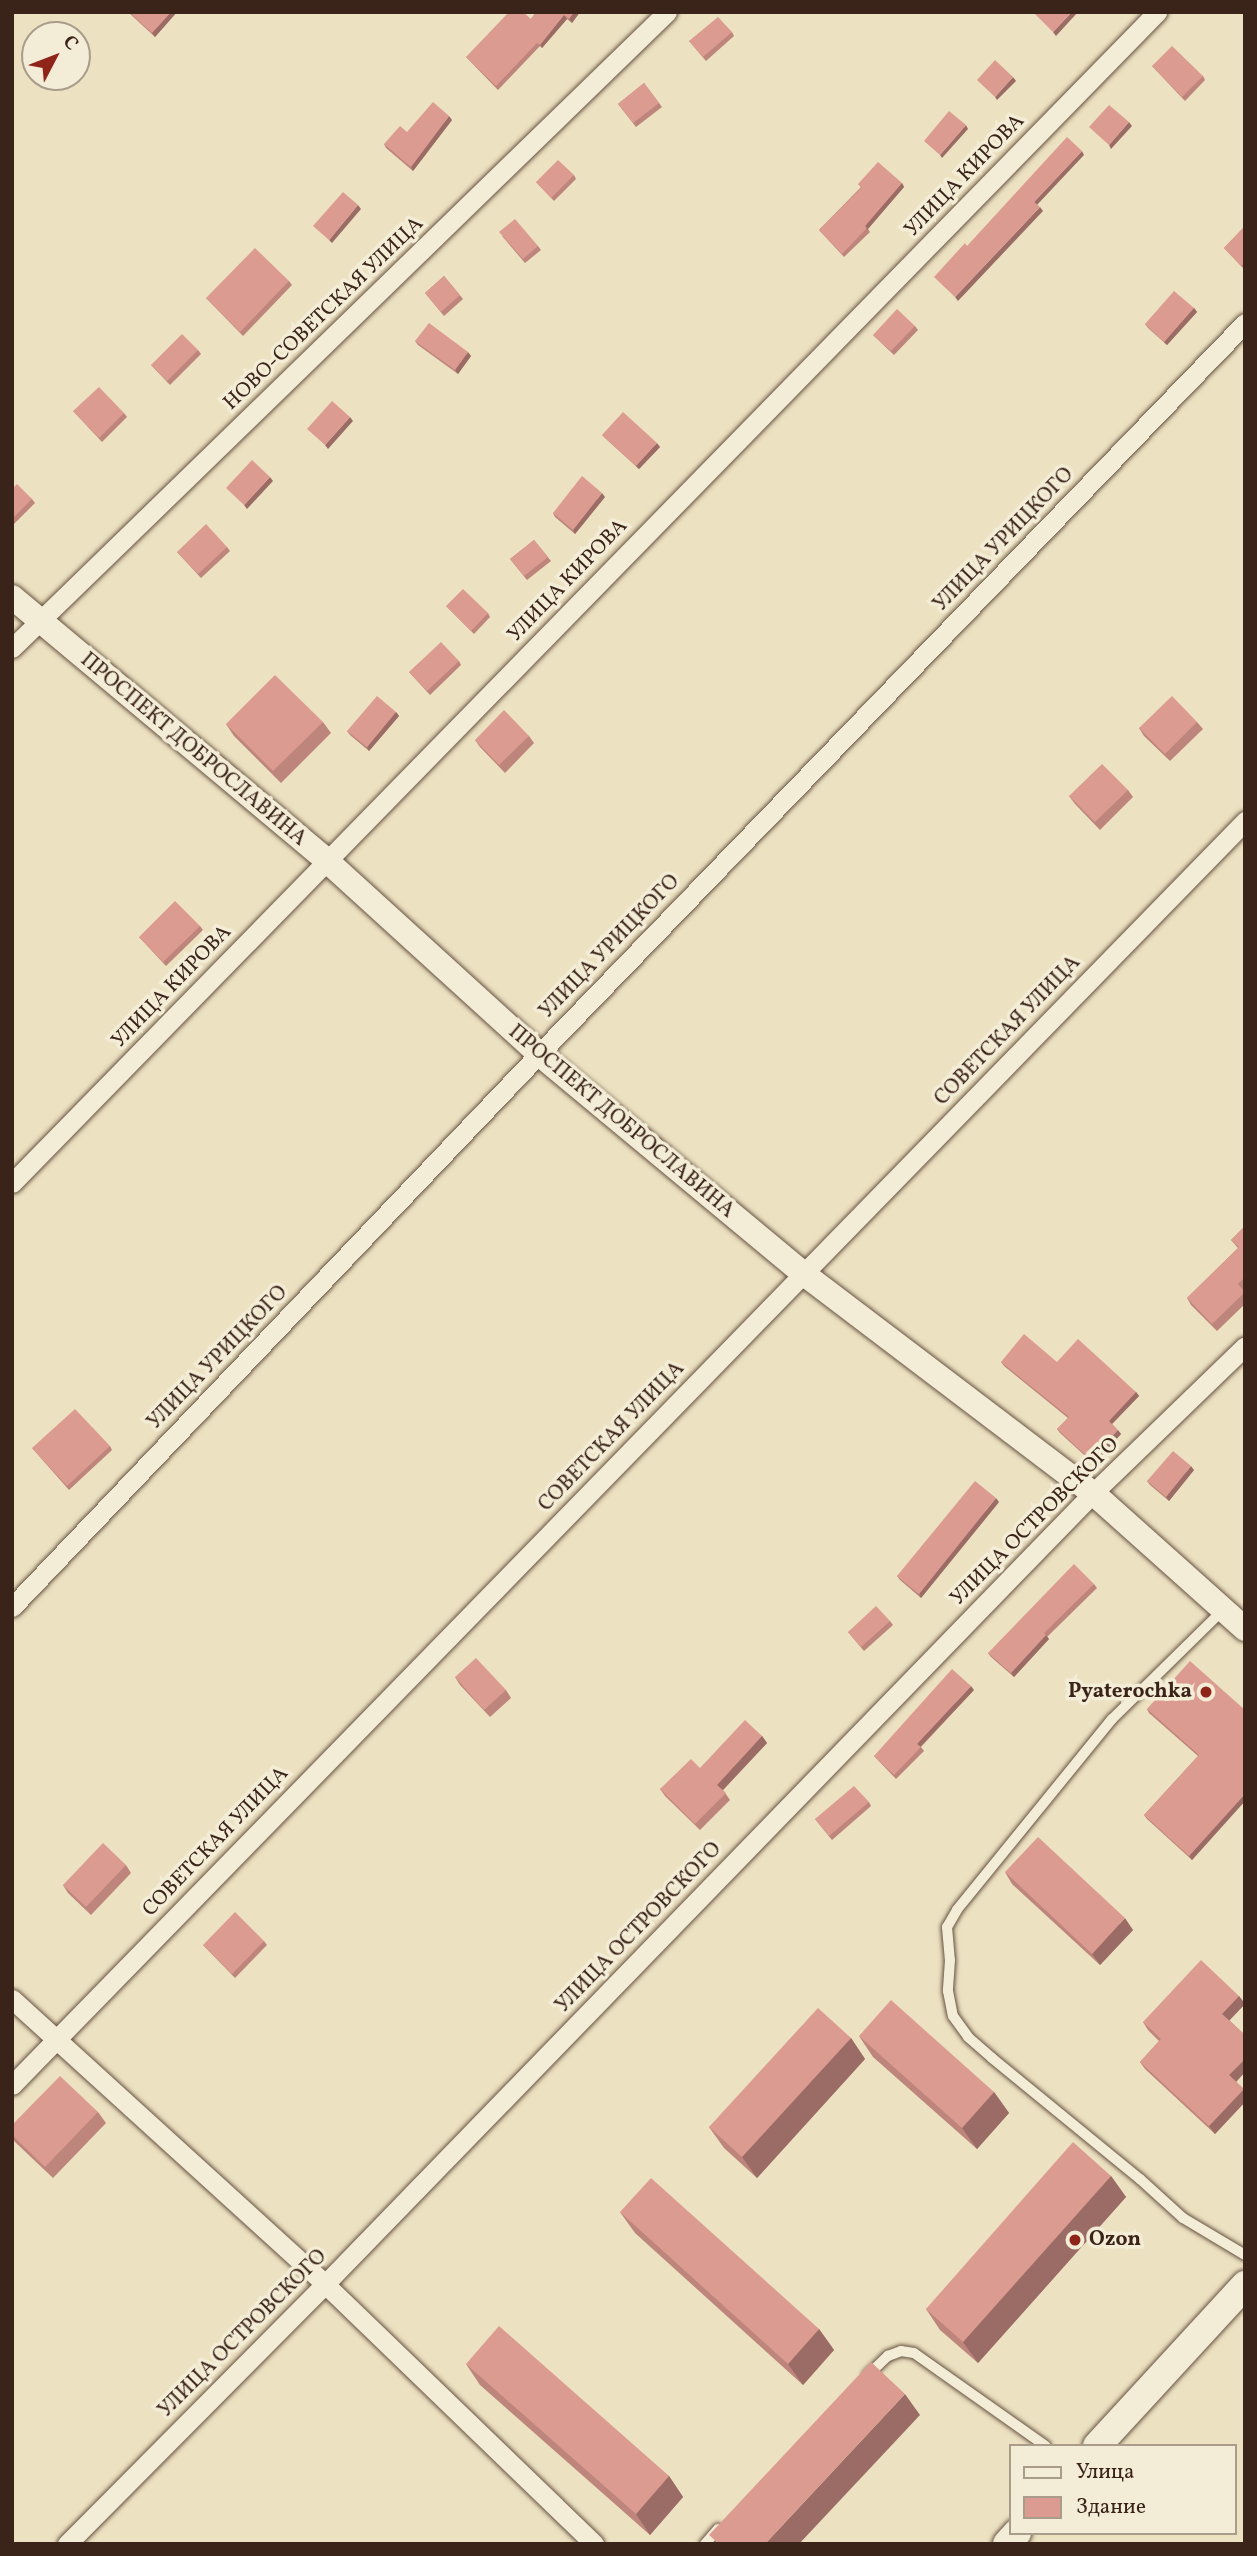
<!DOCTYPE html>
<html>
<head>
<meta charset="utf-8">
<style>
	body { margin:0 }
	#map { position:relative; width:1257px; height:2556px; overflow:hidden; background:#ece1c0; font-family:Vollkorn,serif }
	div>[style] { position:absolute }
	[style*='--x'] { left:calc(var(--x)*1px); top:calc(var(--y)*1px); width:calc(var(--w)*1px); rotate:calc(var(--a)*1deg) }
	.roads { filter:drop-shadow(0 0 2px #665242) drop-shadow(0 0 2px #665242) }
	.service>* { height:10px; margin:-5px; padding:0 5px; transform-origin:5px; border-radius:5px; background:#f3ecd6 }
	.minor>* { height:19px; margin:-9.5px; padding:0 9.5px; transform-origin:9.5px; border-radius:9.5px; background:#f3ecd6 }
	.tertiary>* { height:24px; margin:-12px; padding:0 12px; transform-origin:12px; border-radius:12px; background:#f3ecd6 }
	.secondary>* { height:28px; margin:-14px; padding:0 14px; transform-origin:14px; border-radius:14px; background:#f3ecd6 }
	.wall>* { inset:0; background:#bd857c }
	.shaded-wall>* { inset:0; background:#9a6c65 }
	.building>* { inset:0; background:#dc9b90 }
	.dots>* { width:19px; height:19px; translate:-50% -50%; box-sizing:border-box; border:4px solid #f3ecd6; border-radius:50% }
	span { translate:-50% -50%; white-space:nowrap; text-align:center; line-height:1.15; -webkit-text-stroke:7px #f3ecd6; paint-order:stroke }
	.street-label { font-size:21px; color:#3a2318 }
	.poi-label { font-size:21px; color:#3a2318; font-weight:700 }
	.right { translate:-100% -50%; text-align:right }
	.left { translate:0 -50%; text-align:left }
	.frame { position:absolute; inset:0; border:14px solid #3a2318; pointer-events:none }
	.legend { position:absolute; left:1009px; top:2444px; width:228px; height:91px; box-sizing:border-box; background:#f3ecd6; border:2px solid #a99c8a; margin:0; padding:9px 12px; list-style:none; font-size:21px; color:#3a2318 }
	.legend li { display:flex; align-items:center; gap:14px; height:35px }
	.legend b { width:35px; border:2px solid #a99c8a }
	.north { position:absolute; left:21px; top:21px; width:70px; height:70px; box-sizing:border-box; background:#f3ecd6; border:2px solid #a99c8a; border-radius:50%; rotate:48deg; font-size:19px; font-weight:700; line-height:28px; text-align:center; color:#3a2318 }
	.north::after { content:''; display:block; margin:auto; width:24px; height:32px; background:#8f2418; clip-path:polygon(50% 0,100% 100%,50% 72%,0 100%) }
</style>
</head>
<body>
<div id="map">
	<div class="roads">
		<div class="service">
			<div style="--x:1222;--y:1611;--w:154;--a:135.5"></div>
			<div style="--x:1112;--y:1719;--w:246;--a:129.1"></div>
			<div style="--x:957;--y:1910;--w:20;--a:120"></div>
			<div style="--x:947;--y:1927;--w:33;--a:85"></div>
			<div style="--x:950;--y:1960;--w:31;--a:94"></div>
			<div style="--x:948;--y:1991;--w:25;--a:79"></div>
			<div style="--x:953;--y:2016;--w:26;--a:54"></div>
			<div style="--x:968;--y:2037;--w:32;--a:41"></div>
			<div style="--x:992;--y:2058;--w:191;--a:39.3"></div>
			<div style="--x:1140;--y:2179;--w:58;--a:42.2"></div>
			<div style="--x:1183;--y:2218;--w:72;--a:30.8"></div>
			<div style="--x:868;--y:2375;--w:28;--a:-44"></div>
			<div style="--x:888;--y:2356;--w:14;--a:-21"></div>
			<div style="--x:901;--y:2351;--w:13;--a:9"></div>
			<div style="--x:914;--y:2353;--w:161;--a:35.2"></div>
			<div style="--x:705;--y:2544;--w:20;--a:-49"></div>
		</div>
		<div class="minor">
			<div style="--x:12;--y:648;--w:913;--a:-44.16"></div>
			<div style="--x:12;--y:1183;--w:1638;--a:-45.64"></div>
			<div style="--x:12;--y:1607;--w:764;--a:-46.38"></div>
			<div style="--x:539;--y:1054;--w:1016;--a:-46"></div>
			<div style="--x:12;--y:1999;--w:423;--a:42.3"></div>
			<div style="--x:325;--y:2284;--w:374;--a:44"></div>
			<div style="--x:12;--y:2085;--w:1766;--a:-45.71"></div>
			<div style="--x:67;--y:2544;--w:366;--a:-45.2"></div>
			<div style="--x:325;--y:2284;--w:1102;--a:-45.85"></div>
			<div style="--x:1093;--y:1493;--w:211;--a:-44"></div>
		</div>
		<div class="tertiary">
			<div style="--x:12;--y:597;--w:410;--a:39.9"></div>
			<div style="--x:326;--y:860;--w:288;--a:42.3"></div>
			<div style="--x:539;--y:1054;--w:344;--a:39.7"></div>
			<div style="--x:804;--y:1274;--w:363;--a:37.2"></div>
			<div style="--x:1093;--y:1493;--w:204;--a:41.8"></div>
		</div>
		<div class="secondary">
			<div style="--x:1097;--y:2446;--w:219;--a:-47.4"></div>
			<div style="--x:1007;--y:2544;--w:15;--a:-48"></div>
		</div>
	</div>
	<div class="wall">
		<div style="clip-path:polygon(128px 12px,177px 12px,155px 37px)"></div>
		<div style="clip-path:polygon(536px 12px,580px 12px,572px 23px,567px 19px,542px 48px,540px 46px,498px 90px,466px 57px,531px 19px)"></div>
		<div style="clip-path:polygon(732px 32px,734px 36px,706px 61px,689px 41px)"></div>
		<div style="clip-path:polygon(1152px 66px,1203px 76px,1205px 80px,1185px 101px)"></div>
		<div style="clip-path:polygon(644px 83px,662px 107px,636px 127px,618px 104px)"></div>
		<div style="clip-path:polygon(452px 120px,413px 171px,386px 148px,384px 144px)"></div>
		<div style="clip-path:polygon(574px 175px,576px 179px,554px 201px,536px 182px)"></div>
		<div style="clip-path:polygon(902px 183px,904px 187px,868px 229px,870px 232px,844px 257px,819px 230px,861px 187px,858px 184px)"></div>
		<div style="clip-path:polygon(1245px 226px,1245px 269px,1244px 269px,1224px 248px)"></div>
		<div style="clip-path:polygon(502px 236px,538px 246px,541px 250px,525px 263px)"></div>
		<div style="clip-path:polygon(444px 276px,463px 299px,444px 316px,425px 293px)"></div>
		<div style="clip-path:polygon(289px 281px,292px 285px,243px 336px,206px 298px)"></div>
		<div style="clip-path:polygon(1194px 308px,1197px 312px,1167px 345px,1148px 328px,1145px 324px)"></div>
		<div style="clip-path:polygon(915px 326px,918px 330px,894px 355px,873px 335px)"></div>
		<div style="clip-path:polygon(415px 341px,471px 356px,458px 374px,418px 345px)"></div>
		<div style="clip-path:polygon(198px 350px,201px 354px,170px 385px,151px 365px)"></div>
		<div style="clip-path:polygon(73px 411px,124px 413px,127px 417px,102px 442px)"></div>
		<div style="clip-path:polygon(602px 435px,660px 447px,639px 469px,605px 438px)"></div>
		<div style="clip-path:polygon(12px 489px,32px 499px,35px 503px,12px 526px)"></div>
		<div style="clip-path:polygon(605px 497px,575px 534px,555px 517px,553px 513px)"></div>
		<div style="clip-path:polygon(534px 540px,551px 561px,527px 580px,510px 559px)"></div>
		<div style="clip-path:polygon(227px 547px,230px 551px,201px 578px,177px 552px)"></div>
		<div style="clip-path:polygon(446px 606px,488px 613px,490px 617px,474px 634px)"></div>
		<div style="clip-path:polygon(459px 661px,461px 665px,430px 695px,409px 672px)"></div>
		<div style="clip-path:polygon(396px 712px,399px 716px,369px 751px,350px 735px,347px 731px)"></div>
		<div style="clip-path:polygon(323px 722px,331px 733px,281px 783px,234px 736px,226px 724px)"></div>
		<div style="clip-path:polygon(1197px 722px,1203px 729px,1170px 761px,1144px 736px,1139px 728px)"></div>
		<div style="clip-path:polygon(529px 736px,534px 743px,505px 773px,480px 747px,475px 740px)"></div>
		<div style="clip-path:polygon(1128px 790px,1133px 797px,1100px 830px,1075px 804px,1069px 796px)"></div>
		<div style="clip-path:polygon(200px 926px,203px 930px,166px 966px,139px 937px)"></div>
		<div style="clip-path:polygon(1245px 1226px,1245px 1289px,1243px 1290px,1245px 1292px,1245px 1304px,1217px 1331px,1191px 1305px,1187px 1298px,1238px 1248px,1231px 1240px)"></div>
		<div style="clip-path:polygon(1001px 1362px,1057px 1362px,1136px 1392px,1139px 1396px,1112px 1424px,1121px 1434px,1094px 1464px,1060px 1433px,1057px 1429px,1068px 1418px,1004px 1366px)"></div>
		<div style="clip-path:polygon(110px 1446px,112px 1450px,69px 1490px,32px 1448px)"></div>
		<div style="clip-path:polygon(1194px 1470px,1169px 1501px,1150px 1485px,1147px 1481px)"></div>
		<div style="clip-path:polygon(999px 1502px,921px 1598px,900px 1580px,897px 1576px)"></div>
		<div style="clip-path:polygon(1094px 1584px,1097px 1588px,1047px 1637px,1049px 1639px,1014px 1677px,991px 1657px,988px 1653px)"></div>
		<div style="clip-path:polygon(890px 1621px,893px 1625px,864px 1651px,848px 1632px)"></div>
		<div style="clip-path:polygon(455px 1677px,506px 1690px,511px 1698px,490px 1717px,460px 1685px)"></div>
		<div style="clip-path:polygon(974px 1690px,921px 1747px,924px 1751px,896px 1779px,874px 1756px)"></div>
		<div style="clip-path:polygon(1147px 1709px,1245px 1710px,1245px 1801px,1192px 1860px,1147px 1819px,1144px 1815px,1198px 1756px,1149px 1713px)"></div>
		<div style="clip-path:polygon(762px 1736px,767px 1743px,723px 1790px,730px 1800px,700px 1830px,665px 1796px,660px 1789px)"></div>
		<div style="clip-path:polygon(869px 1802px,871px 1806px,832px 1840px,815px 1819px)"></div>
		<div style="clip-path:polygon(126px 1865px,131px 1873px,91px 1915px,68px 1893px,63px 1885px)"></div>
		<div style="clip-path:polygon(1005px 1872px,1133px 1930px,1100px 1965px,1012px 1884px)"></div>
		<div style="clip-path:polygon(264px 1941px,267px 1945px,235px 1978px,203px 1945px)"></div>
		<div style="clip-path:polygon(1239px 1996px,1245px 2004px,1229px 2020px,1245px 2035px,1245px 2072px,1236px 2082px,1245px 2090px,1245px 2102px,1215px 2134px,1145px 2069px,1140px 2062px,1159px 2041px,1148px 2030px,1143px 2022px)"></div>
		<div style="clip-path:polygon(859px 2036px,994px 2092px,1009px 2113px,977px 2149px,873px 2057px)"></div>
		<div style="clip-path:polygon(851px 2038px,865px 2059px,757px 2178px,724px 2148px,709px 2127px)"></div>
		<div style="clip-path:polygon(98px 2112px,106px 2123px,53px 2178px,15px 2142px,12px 2137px,12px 2125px)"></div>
		<div style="clip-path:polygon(1111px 2176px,1126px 2197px,978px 2363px,940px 2330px,926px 2309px)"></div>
		<div style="clip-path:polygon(620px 2212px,819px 2329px,834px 2350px,803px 2385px,635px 2233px)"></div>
		<div style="clip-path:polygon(466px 2364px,669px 2476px,683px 2497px,650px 2535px,480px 2385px)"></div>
	</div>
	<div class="shaded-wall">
		<div style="clip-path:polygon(171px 12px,177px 12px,155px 37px,152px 33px)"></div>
		<div style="clip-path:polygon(574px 12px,580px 12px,572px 23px,569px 19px)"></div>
		<div style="clip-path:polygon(1072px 12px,1078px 12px,1056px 36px,1053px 32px)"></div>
		<div style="clip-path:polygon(564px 15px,567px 19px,542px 48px,540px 45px)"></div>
		<div style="clip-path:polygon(1013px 77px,1016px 81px,997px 100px,995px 97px)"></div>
		<div style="clip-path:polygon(449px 116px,452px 120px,413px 171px,411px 167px)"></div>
		<div style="clip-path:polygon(1129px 122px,1132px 126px,1111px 149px,1109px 145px)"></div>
		<div style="clip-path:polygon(966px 125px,968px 129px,942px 158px,940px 155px)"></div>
		<div style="clip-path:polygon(1082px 151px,1084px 155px,1036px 206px,1034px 202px)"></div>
		<div style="clip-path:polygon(902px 183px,904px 187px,867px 230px,865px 226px)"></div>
		<div style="clip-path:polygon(358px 205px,361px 209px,332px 243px,329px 240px)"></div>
		<div style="clip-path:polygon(1040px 207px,1043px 211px,958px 301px,955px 297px)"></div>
		<div style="clip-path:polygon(1194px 308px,1197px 312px,1167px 345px,1164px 342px)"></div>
		<div style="clip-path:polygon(468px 352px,471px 356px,458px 374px,455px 370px)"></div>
		<div style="clip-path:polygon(350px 417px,353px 421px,328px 449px,325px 445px)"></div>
		<div style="clip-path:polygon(657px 443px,660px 447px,639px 469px,636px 466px)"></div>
		<div style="clip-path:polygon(270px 477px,273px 481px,247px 509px,244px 505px)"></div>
		<div style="clip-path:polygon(602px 493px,605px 497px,575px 534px,573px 530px)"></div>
		<div style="clip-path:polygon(396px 712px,399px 716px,369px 751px,367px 747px)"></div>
		<div style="clip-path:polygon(1136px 1392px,1139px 1396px,1111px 1425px,1109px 1421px)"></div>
		<div style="clip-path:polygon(1118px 1430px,1121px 1434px,1094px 1464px,1091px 1460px)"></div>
		<div style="clip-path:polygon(1191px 1466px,1194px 1470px,1169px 1501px,1166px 1497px)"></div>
		<div style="clip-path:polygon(996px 1498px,999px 1502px,921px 1598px,919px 1594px)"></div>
		<div style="clip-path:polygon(1046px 1635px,1049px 1639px,1014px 1677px,1011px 1673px)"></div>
		<div style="clip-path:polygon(971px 1686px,974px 1690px,920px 1747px,917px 1744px)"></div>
		<div style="clip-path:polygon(762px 1736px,767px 1743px,722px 1791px,717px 1785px)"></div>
		<div style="clip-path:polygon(1245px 1794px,1245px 1801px,1192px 1860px,1189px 1856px)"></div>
		<div style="clip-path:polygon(1125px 1918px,1133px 1930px,1100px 1965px,1092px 1954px)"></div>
		<div style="clip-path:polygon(1239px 1996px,1245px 2004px,1228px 2022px,1222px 2014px)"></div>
		<div style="clip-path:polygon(851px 2038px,865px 2059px,757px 2178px,742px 2157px)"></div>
		<div style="clip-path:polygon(1245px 2059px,1245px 2072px,1235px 2083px,1229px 2075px)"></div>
		<div style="clip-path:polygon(1244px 2089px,1245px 2102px,1215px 2134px,1209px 2126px)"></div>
		<div style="clip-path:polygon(994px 2092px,1009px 2113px,977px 2149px,962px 2128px)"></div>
		<div style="clip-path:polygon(1111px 2176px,1126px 2197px,978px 2363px,963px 2342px)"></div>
		<div style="clip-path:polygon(819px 2329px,834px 2350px,803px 2385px,788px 2364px)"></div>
		<div style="clip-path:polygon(905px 2394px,920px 2415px,799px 2544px,765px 2544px)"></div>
		<div style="clip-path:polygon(669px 2476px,683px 2497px,650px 2535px,636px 2514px)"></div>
	</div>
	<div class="building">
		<div style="clip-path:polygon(129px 12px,171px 12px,152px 33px)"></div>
		<div style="clip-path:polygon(509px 12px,523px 12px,531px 19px,536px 12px,574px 12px,569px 19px,564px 15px,540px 45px,537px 43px,496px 86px,466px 57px)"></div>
		<div style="clip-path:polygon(1033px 12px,1072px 12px,1053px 32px)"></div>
		<div style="clip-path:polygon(718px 17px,732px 32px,703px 57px,689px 41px)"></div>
		<div style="clip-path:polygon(1172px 46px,1203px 76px,1182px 97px,1152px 66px)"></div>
		<div style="clip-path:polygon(995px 60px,1013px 77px,995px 97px,977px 80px)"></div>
		<div style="clip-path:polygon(644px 83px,659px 103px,633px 123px,618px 104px)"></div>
		<div style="clip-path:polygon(433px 102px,449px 116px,411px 167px,384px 144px,400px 126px,407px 132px)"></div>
		<div style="clip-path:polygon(1109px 105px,1129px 122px,1109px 145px,1089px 127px)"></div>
		<div style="clip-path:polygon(949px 111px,966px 125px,940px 155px,924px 141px)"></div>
		<div style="clip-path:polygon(1067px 137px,1082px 151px,1034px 202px,1040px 207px,955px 297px,934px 277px,965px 243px,967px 246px)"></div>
		<div style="clip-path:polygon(558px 160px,574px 175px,551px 198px,536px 182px)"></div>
		<div style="clip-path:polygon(878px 162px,902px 183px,865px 226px,867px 228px,842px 254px,819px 230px,862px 187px,858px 184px)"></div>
		<div style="clip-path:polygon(343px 192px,358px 205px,329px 240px,313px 226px)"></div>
		<div style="clip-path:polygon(515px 219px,538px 246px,523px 259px,499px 232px)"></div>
		<div style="clip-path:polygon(1245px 226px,1245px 262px,1241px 266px,1224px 248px)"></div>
		<div style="clip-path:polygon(255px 248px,289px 281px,240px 332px,206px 298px)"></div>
		<div style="clip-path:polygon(444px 276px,460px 295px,441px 312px,425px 293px)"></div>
		<div style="clip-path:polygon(1174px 291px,1194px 308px,1164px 342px,1145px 324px)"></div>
		<div style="clip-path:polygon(897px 309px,915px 326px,891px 351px,873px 335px)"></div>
		<div style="clip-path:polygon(429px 323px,468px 352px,455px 370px,415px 341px)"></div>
		<div style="clip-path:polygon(182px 334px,198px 350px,167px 381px,151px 365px)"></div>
		<div style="clip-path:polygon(99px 387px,124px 413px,99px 438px,73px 411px)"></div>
		<div style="clip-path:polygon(332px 401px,350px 417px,325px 445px,307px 429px)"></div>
		<div style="clip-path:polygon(623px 412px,657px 443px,636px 466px,602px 435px)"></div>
		<div style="clip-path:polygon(252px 460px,270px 477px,244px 505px,226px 488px)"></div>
		<div style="clip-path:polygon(582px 476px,602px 493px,573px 530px,553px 513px)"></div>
		<div style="clip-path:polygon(17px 484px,32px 499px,12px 519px,12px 489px)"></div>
		<div style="clip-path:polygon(206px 524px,227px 547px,198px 574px,177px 552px)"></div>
		<div style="clip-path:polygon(534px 540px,548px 557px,524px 576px,510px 559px)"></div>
		<div style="clip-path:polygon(463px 589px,488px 613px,471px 631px,446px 606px)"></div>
		<div style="clip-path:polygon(441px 642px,459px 661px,427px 691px,409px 672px)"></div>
		<div style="clip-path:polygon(275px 675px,323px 722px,273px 771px,226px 724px)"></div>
		<div style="clip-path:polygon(377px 696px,396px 712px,367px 747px,347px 731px)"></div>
		<div style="clip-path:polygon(1172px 696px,1197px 722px,1165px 754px,1139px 728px)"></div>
		<div style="clip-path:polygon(504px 710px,529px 736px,499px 765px,475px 740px)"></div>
		<div style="clip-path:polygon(1102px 764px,1128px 790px,1095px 822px,1069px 796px)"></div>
		<div style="clip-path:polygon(175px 901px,200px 926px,163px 962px,139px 937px)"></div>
		<div style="clip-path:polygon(1245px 1226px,1245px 1277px,1238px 1284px,1245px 1292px,1212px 1324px,1187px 1298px,1239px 1247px,1231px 1240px)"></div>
		<div style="clip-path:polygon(1024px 1334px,1057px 1362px,1078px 1339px,1136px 1392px,1109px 1421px,1118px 1430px,1091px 1460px,1057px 1429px,1069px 1417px,1001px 1362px)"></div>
		<div style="clip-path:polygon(75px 1409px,110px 1446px,67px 1486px,32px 1448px)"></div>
		<div style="clip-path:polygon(1173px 1451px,1191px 1466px,1166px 1497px,1147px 1481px)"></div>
		<div style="clip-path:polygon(975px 1481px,996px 1498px,919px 1594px,897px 1576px)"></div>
		<div style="clip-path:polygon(1074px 1564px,1094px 1584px,1044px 1633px,1046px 1635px,1011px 1673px,988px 1653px)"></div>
		<div style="clip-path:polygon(876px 1606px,890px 1621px,861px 1647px,848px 1632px)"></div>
		<div style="clip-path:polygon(476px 1658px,506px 1690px,484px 1710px,455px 1677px)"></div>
		<div style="clip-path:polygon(1190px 1661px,1245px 1710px,1245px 1794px,1189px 1856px,1144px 1815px,1199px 1755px,1147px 1709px)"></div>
		<div style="clip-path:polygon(952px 1669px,971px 1686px,917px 1744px,921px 1747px,894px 1775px,874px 1756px)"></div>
		<div style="clip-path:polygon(745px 1720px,762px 1736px,717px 1785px,726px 1793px,695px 1824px,660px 1789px,691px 1759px,700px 1768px)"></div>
		<div style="clip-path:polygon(854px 1786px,869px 1802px,829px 1836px,815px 1819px)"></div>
		<div style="clip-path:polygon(1038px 1837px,1125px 1918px,1092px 1954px,1005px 1872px)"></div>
		<div style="clip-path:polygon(103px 1843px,126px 1865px,86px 1907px,63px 1885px)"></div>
		<div style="clip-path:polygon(235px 1912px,264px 1941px,232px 1974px,203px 1945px)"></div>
		<div style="clip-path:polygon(1201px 1960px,1239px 1996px,1222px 2014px,1245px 2035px,1245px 2059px,1229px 2075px,1244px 2089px,1209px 2126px,1140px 2062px,1161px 2039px,1143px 2022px)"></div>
		<div style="clip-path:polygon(891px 2000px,994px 2092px,962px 2128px,859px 2036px)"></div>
		<div style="clip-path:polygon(818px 2008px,851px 2038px,742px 2157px,709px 2127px)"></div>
		<div style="clip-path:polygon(60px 2076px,98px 2112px,45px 2167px,12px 2135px,12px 2125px)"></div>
		<div style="clip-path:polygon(1073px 2142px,1111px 2176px,963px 2342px,926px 2309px)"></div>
		<div style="clip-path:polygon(651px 2178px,819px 2329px,788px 2364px,620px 2212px)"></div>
		<div style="clip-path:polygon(499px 2326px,669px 2476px,636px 2514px,466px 2364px)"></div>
		<div style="clip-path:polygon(871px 2362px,905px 2394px,765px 2544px,719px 2544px,709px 2535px)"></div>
	</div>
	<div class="dots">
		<div style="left:1206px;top:1692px;background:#8f2418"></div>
		<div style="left:1075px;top:2240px;background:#8f2418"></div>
	</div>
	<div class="street-label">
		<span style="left:965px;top:176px;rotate:-46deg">УЛИЦА КИРОВА</span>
		<span style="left:324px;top:314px;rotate:-44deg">НОВО-СОВЕТСКАЯ УЛИЦА</span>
		<span style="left:1004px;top:540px;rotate:-46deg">УЛИЦА УРИЦКОГО</span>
		<span style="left:568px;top:581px;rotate:-46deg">УЛИЦА КИРОВА</span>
		<span style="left:193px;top:750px;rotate:40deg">ПРОСПЕКТ ДОБРОСЛАВИНА</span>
		<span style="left:610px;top:947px;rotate:-46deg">УЛИЦА УРИЦКОГО</span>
		<span style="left:172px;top:987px;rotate:-46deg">УЛИЦА КИРОВА</span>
		<span style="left:1008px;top:1031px;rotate:-46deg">СОВЕТСКАЯ УЛИЦА</span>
		<span style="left:621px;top:1122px;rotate:40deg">ПРОСПЕКТ ДОБРОСЛАВИНА</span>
		<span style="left:218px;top:1358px;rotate:-46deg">УЛИЦА УРИЦКОГО</span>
		<span style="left:612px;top:1437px;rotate:-46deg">СОВЕТСКАЯ УЛИЦА</span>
		<span style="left:1035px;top:1522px;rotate:-45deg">УЛИЦА ОСТРОВСКОГО</span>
		<span style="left:216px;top:1842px;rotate:-46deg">СОВЕТСКАЯ УЛИЦА</span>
		<span style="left:639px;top:1928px;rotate:-46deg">УЛИЦА ОСТРОВСКОГО</span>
		<span style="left:243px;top:2334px;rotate:-45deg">УЛИЦА ОСТРОВСКОГО</span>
	</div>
	<div class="poi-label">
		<span class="right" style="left:1192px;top:1692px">Pyaterochka</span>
		<span class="left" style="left:1089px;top:2240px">Ozon</span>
	</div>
	<div class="frame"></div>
	<ul class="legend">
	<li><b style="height:9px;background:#f3ecd6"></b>Улица</li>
	<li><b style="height:19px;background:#dc9b90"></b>Здание</li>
	</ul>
	<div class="north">С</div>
</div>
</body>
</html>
